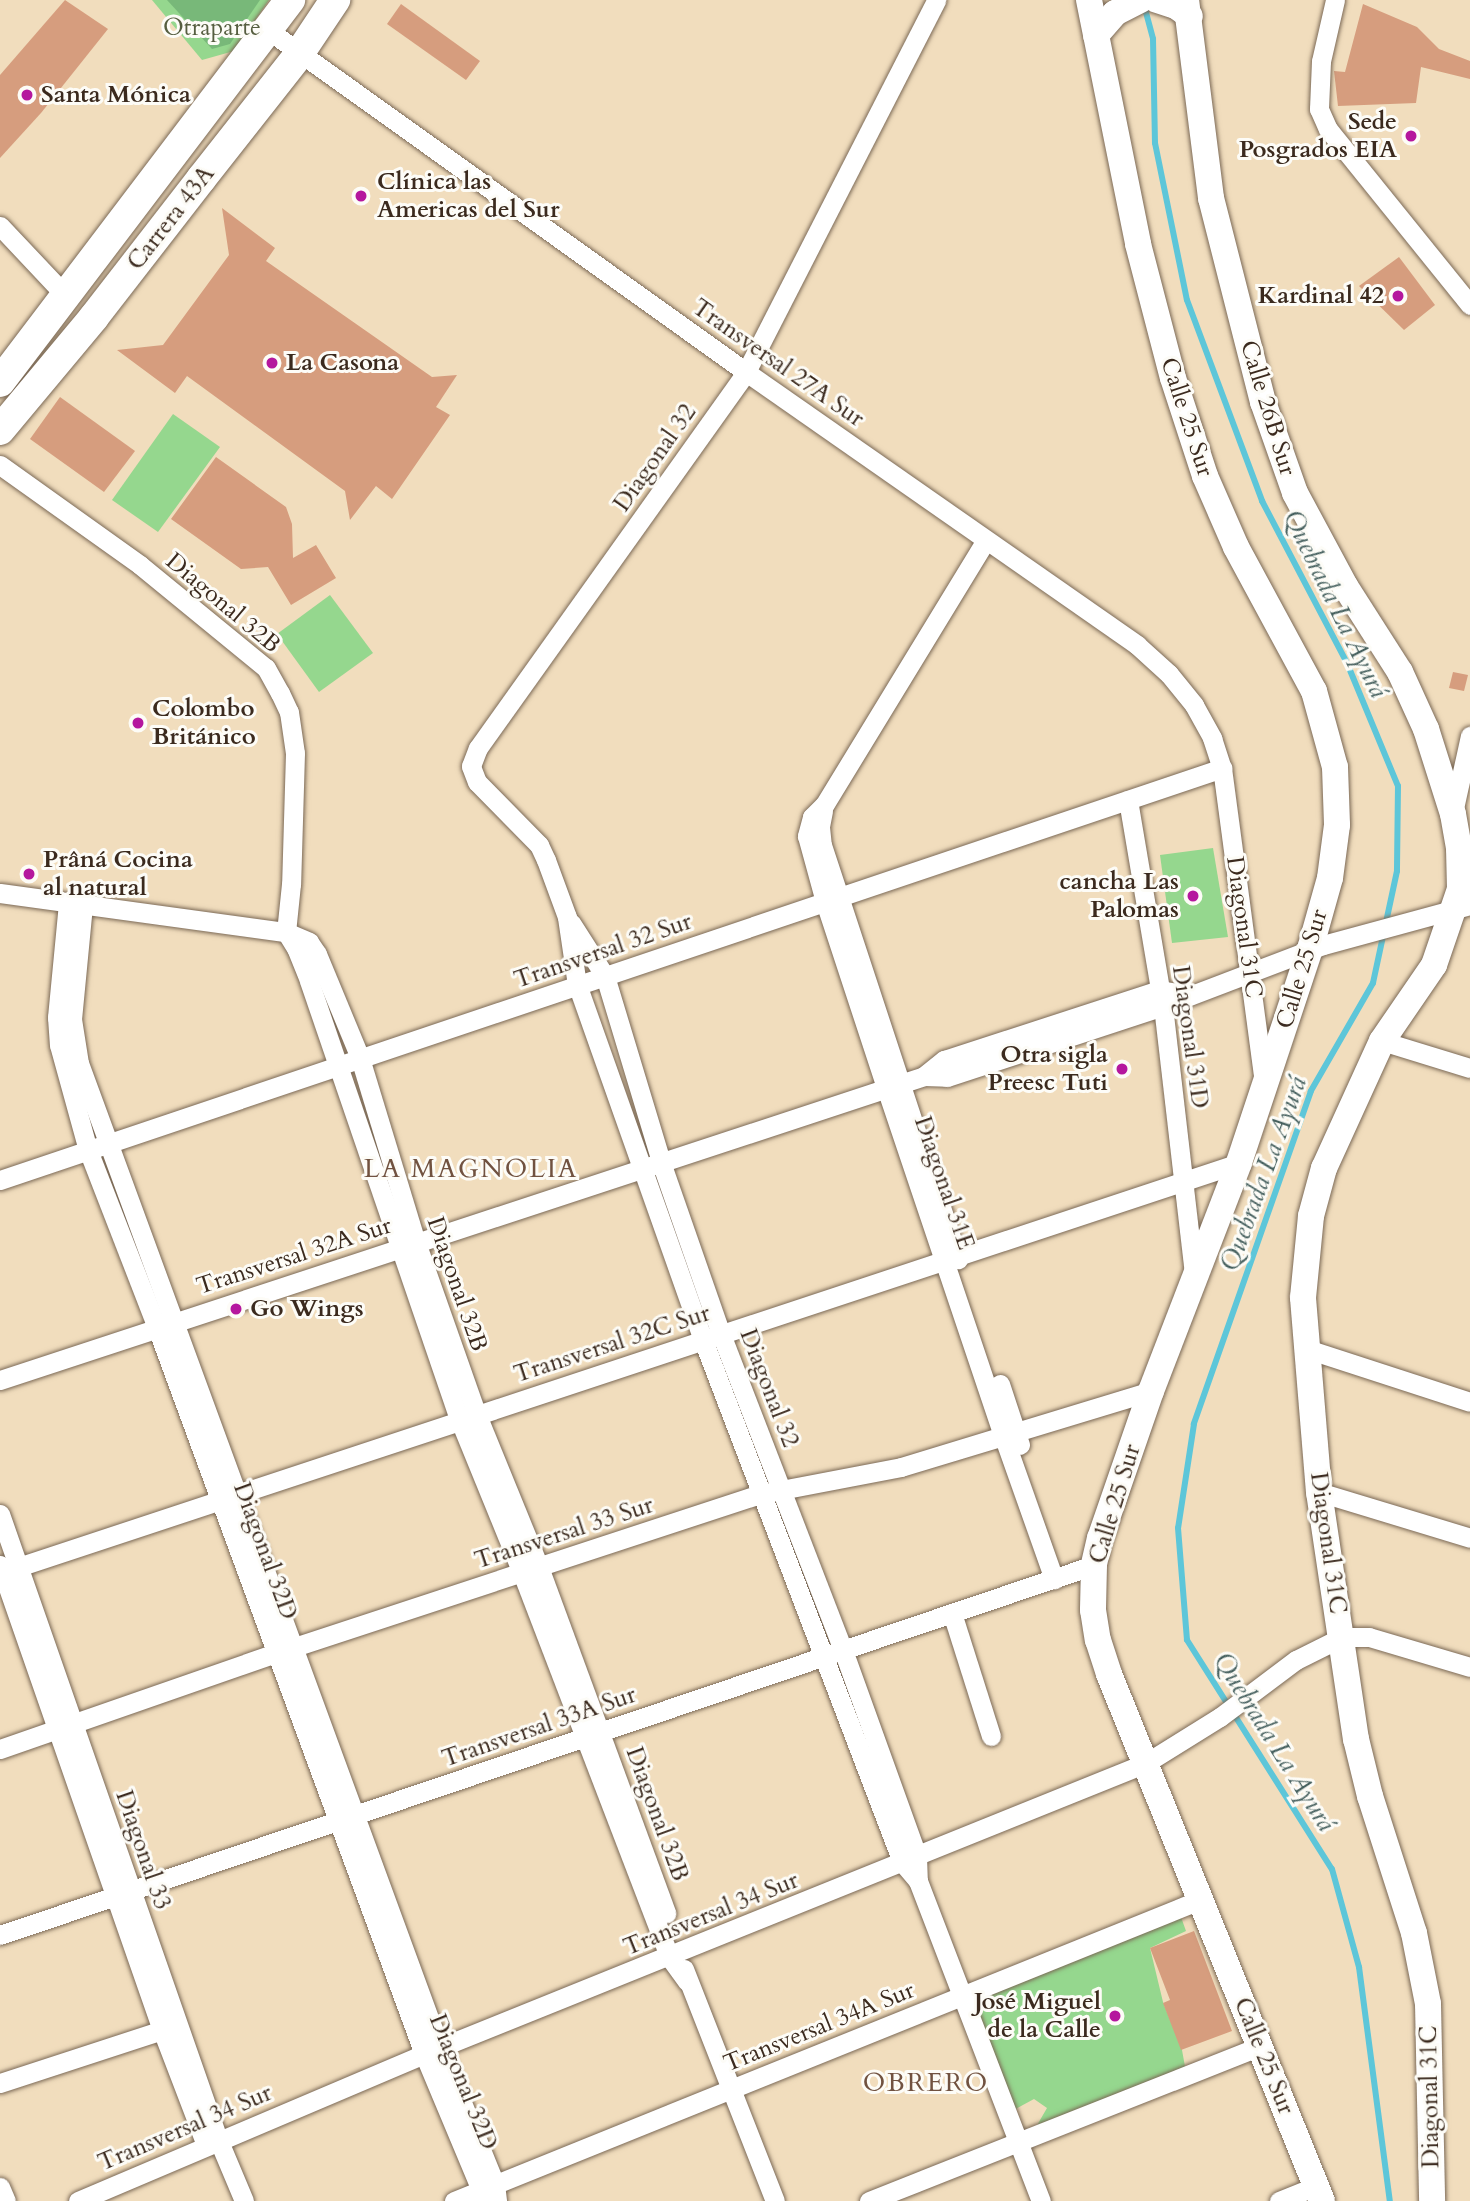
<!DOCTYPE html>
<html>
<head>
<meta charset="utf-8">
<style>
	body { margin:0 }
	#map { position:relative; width:1470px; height:2201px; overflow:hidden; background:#f1ddbd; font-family:Cardo,serif }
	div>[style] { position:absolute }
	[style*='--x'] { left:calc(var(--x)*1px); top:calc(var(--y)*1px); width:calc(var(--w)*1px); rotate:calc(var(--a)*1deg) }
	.green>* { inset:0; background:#95d78e }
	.forest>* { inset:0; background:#78b879 }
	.stream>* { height:6px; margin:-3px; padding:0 3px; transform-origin:3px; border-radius:3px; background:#5dc6d9 }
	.building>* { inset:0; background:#d69d7e }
	.roads { filter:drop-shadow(0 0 2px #7b6956) drop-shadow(0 0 2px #7b6956) }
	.street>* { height:19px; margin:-9.5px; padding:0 9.5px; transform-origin:9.5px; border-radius:9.5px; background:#fff }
	.secondary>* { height:26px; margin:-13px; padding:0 13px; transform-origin:13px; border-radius:13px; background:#fff }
	.primary>* { height:30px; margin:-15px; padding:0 15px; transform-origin:15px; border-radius:15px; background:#fff }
	.dots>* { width:19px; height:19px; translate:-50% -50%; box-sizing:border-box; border:4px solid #fdfcf7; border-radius:50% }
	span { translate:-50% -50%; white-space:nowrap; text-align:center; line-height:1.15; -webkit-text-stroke:6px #fdfcf7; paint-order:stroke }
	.park-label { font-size:24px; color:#565e40 }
	.poi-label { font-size:24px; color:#3b2a1e; font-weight:700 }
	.left { translate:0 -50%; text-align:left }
	.right { translate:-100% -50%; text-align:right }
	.street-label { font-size:24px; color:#3b2a1e }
	.water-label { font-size:26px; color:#47615f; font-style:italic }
	.neighbourhood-label { font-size:26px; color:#715240; letter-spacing:2px }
</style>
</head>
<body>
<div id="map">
	<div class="green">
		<div style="clip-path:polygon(152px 0,269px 0,234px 51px,202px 60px)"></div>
		<div style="clip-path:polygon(173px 414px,220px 447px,158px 532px,112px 500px)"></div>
		<div style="clip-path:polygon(330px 595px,373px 653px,319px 692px,277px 634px)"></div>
		<div style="clip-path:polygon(1213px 848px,1228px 937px,1172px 943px,1160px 855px)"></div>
		<div style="clip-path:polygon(1181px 1917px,1186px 1931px,1150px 1948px,1163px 2002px,1182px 2050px,1186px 2072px,1036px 2127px,1047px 2108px,1034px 2099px,1012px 2111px,971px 2001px)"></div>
	</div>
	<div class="forest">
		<div style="clip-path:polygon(167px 0,260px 0,230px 44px,212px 49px)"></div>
	</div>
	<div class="stream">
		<div style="--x:1144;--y:5;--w:35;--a:75"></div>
		<div style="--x:1153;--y:39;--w:104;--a:88.9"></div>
		<div style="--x:1155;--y:143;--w:160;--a:78.5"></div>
		<div style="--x:1187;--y:300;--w:215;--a:69.5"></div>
		<div style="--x:1262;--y:501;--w:183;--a:62.3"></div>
		<div style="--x:1347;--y:663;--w:133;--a:67.5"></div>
		<div style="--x:1398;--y:786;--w:85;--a:90.7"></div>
		<div style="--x:1397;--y:871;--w:115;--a:102.1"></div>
		<div style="--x:1373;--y:983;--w:125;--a:119.9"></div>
		<div style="--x:1311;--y:1091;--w:353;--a:109.4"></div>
		<div style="--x:1194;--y:1424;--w:105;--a:98.7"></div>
		<div style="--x:1178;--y:1528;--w:112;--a:85.4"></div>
		<div style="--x:1187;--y:1640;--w:271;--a:57.7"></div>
		<div style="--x:1332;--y:1869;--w:102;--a:74.6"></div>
		<div style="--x:1359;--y:1967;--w:236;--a:82.5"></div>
	</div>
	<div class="building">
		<div style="clip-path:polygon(65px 0,108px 29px,41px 113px,0 158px,0 75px)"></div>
		<div style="clip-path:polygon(401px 4px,480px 61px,466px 80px,387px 24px)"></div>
		<div style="clip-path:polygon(1363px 4px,1417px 27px,1439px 49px,1470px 61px,1470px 79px,1421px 67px,1416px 103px,1338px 106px,1334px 71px,1345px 72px)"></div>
		<div style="clip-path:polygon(222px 208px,275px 248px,266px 261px,432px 377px,457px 375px,436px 407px,450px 415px,392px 499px,376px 486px,350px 520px,345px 491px,187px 376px,175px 393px,117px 350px,163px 345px,229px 255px)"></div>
		<div style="clip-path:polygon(1399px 257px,1435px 305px,1404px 330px,1359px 286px)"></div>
		<div style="clip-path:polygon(60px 397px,135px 451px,104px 492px,30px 439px)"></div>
		<div style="clip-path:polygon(216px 457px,286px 507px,292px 524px,293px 558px,316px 545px,336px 578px,291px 605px,268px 567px,241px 569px,171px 519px)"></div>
		<div style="clip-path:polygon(1453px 672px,1468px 675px,1464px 691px,1449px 688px)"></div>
		<div style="clip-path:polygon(1194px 1931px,1232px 2031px,1181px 2050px,1163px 2003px,1170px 2000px,1150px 1948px)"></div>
	</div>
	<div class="roads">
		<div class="street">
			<div style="--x:1335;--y:0;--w:63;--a:102.9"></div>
			<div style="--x:1321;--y:61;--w:48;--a:92.4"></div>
			<div style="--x:1319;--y:109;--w:22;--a:66"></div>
			<div style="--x:1328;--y:129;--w:226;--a:51.1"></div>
			<div style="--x:268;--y:30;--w:588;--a:35.58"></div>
			<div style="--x:746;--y:372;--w:477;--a:34.9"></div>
			<div style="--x:1137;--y:645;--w:43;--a:42.2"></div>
			<div style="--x:1169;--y:674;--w:40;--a:51"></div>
			<div style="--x:1194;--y:705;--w:38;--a:61"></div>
			<div style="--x:1212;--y:738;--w:32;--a:72"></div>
			<div style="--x:1222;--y:768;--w:316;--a:82.4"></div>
			<div style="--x:0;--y:226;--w:96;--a:46.7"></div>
			<div style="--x:0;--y:465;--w:172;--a:35.5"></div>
			<div style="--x:140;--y:565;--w:163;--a:39.3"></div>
			<div style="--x:266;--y:668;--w:29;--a:61"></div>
			<div style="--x:280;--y:693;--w:21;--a:65"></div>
			<div style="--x:289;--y:712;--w:41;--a:81.7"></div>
			<div style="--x:295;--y:753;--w:131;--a:91.7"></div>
			<div style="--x:291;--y:884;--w:48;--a:95.9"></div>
			<div style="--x:286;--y:932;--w:19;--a:58"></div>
			<div style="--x:296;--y:948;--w:35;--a:68"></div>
			<div style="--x:309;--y:981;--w:465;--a:71.1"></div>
			<div style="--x:460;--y:1421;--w:164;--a:67.8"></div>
			<div style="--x:522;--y:1573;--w:412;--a:69"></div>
			<div style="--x:670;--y:1958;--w:29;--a:54"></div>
			<div style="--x:986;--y:540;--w:311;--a:121.4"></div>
			<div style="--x:824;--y:805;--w:17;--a:135"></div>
			<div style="--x:812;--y:817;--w:20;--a:105"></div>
			<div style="--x:807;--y:836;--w:68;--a:74.7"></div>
			<div style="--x:825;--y:902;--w:196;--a:71.8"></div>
			<div style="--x:886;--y:1088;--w:369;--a:71.4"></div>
			<div style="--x:1004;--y:1438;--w:150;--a:70.5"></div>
			<div style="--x:1128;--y:800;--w:209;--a:80.4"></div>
			<div style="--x:1163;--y:1006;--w:270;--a:83.4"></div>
			<div style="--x:823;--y:811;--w:16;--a:101"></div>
			<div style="--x:820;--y:827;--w:18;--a:84"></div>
			<div style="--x:822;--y:845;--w:436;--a:71.8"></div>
			<div style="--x:1453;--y:813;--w:79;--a:-77.6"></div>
			<div style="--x:0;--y:893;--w:289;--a:7.8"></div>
			<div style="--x:286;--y:932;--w:25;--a:23"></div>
			<div style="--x:309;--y:942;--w:14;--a:56"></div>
			<div style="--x:317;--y:954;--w:113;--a:67.5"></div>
			<div style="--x:360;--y:1058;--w:192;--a:73.1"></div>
			<div style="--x:416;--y:1242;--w:183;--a:70.6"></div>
			<div style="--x:477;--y:1415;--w:164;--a:67.8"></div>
			<div style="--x:539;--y:1567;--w:369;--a:69.8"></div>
			<div style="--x:68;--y:903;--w:115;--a:95.5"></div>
			<div style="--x:57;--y:1017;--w:28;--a:86"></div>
			<div style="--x:59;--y:1045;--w:109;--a:74.6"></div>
			<div style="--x:88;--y:1150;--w:191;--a:68.8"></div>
			<div style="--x:157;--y:1328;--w:774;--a:69.81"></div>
			<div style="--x:424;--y:2054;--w:147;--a:67.3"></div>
			<div style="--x:481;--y:2190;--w:16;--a:45"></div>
			<div style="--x:83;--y:905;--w:115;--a:95.5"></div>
			<div style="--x:72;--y:1019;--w:45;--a:81"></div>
			<div style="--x:79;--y:1063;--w:1049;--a:69.87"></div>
			<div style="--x:440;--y:2048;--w:147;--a:68"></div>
			<div style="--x:495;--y:2184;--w:17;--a:83"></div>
			<div style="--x:571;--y:923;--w:63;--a:57.3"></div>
			<div style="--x:605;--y:976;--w:194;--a:73.2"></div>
			<div style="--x:661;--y:1162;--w:182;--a:70.8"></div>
			<div style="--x:721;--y:1334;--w:339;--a:68.9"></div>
			<div style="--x:843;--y:1650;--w:219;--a:70.2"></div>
			<div style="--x:917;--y:1856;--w:25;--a:88"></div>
			<div style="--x:918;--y:1881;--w:343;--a:69"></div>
			<div style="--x:1382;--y:1041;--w:92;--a:17.1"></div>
			<div style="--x:924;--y:1076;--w:23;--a:2"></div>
			<div style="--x:947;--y:1077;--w:227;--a:-18.2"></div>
			<div style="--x:1163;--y:1006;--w:171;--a:-20.9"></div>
			<div style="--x:1323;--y:945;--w:152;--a:-15.2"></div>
			<div style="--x:0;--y:1180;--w:1290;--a:-18.63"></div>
			<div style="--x:1307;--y:1349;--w:171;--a:18"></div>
			<div style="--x:0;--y:1380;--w:947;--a:-18.21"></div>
			<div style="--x:900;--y:1084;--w:25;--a:-18"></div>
			<div style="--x:924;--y:1076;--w:26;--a:-39"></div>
			<div style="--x:944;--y:1060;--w:227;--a:-18"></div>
			<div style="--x:1160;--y:990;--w:28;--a:10"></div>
			<div style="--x:1000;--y:1384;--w:64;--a:71.8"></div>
			<div style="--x:1319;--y:1492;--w:158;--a:16.9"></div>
			<div style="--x:0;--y:1514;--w:662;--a:70.77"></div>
			<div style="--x:218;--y:2139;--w:67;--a:67.2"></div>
			<div style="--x:0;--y:1565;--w:492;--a:70.8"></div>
			<div style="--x:162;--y:2030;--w:123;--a:69.1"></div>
			<div style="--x:0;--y:1573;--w:1305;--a:-18.31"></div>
			<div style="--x:952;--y:1613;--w:129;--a:72.4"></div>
			<div style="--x:0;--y:1749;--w:292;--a:-19.2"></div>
			<div style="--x:276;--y:1653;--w:509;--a:-18.19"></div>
			<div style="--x:760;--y:1494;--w:144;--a:-10.8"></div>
			<div style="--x:901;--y:1467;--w:261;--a:-16.9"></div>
			<div style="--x:918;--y:1881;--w:25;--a:-130"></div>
			<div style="--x:902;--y:1862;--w:559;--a:-110.87"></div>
			<div style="--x:703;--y:1340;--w:377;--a:-109.5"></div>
			<div style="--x:577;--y:985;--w:69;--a:-98.4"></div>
			<div style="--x:567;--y:917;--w:61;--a:-110.2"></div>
			<div style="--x:546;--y:860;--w:17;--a:-115"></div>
			<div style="--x:539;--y:845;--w:88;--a:-134.5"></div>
			<div style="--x:477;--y:782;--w:17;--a:-111"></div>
			<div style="--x:471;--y:766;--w:19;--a:-69"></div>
			<div style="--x:478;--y:748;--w:462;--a:-54.5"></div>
			<div style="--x:746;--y:372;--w:418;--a:-62.9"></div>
			<div style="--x:0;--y:1935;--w:1155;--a:-18.69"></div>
			<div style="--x:684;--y:1969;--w:249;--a:68.6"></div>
			<div style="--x:0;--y:2083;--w:170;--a:-18.1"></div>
			<div style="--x:0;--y:2187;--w:15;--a:67"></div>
			<div style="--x:78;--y:2201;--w:376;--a:-23"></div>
			<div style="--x:424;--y:2054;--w:778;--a:-21.95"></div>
			<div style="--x:1146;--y:1763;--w:87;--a:-31.9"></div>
			<div style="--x:1220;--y:1717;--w:95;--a:-36.9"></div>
			<div style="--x:1296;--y:1660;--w:51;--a:-26.6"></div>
			<div style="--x:1342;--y:1637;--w:27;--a:0"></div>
			<div style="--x:1369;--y:1637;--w:105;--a:16.5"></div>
			<div style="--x:454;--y:2201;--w:807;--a:-21.99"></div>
			<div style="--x:869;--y:2201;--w:421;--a:-21.6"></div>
			<div style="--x:1279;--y:2201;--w:40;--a:-22"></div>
		</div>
		<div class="secondary">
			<div style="--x:1089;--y:0;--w:249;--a:78.6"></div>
			<div style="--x:1138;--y:244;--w:138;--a:75.4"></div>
			<div style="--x:1173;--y:378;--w:103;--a:71.9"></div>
			<div style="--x:1205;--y:476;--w:77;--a:66.4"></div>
			<div style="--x:1236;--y:547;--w:164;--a:61.6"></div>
			<div style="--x:1314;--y:691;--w:79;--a:74.6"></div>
			<div style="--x:1335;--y:767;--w:58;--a:88"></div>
			<div style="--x:1337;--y:825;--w:53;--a:97.5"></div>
			<div style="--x:1330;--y:878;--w:74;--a:105.7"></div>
			<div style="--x:1310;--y:949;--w:225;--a:108.4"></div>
			<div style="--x:1239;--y:1163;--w:244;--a:111.1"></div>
			<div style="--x:1151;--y:1391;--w:156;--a:109.1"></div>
			<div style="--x:1100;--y:1538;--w:28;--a:103"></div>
			<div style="--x:1094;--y:1565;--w:45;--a:91.3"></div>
			<div style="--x:1093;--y:1610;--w:30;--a:81"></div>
			<div style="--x:1098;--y:1640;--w:36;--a:72"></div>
			<div style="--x:1109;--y:1674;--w:568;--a:67.99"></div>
			<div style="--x:1157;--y:0;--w:20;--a:18"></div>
			<div style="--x:1176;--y:6;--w:17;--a:36"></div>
			<div style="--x:1186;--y:0;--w:200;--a:82.8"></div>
			<div style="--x:1211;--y:198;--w:211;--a:75.7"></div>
			<div style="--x:1263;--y:402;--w:96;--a:70.6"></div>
			<div style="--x:1295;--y:493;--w:106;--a:61.7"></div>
			<div style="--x:1345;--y:586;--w:102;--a:57.4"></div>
			<div style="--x:1400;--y:672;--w:63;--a:65.5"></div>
			<div style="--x:1426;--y:729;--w:89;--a:72.4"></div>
			<div style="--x:1453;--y:814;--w:35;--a:80"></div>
			<div style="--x:1459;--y:848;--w:41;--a:88.6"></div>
			<div style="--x:1460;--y:889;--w:80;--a:108.9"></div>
			<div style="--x:1434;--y:965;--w:92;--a:124.4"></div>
			<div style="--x:1382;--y:1041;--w:140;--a:114.5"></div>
			<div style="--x:1324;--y:1168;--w:50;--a:105.2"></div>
			<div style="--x:1311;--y:1216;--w:82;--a:95.6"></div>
			<div style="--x:1303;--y:1298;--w:195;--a:85.3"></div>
			<div style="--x:1319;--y:1492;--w:250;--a:81.5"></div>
			<div style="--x:1356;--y:1739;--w:59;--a:76.2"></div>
			<div style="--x:1370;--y:1796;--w:144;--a:72.2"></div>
			<div style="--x:1414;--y:1933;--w:72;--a:78.8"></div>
			<div style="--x:1428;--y:2004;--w:197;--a:88.8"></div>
			<div style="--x:1096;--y:35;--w:29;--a:-49"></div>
			<div style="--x:1115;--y:13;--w:28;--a:-27"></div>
		</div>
		<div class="primary">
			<div style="--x:0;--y:382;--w:480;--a:-52.8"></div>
			<div style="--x:0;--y:430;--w:147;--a:-50.2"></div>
			<div style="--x:94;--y:317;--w:175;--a:-52.2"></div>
			<div style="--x:201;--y:179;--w:155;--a:-51.8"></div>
			<div style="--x:297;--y:57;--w:69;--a:-56.3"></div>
		</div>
	</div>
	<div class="dots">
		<div style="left:27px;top:95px;background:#b5179e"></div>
		<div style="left:1411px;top:136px;background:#b5179e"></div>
		<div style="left:361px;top:196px;background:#b5179e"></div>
		<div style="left:1398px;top:296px;background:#b5179e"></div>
		<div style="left:272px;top:363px;background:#b5179e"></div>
		<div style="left:138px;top:723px;background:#b5179e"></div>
		<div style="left:29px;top:874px;background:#b5179e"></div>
		<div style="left:1193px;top:896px;background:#b5179e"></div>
		<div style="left:1122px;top:1069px;background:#b5179e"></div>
		<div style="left:236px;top:1309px;background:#b5179e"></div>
		<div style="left:1115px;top:2016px;background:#b5179e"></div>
	</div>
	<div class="park-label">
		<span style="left:212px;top:28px">Otraparte</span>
	</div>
	<div class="poi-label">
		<span class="left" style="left:41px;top:95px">Santa Mónica</span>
		<span class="right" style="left:1397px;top:136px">Sede<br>Posgrados EIA</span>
		<span class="left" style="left:377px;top:196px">Clínica las<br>Americas del Sur</span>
		<span class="right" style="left:1384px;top:296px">Kardinal 42</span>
		<span class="left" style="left:286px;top:363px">La Casona</span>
		<span class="left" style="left:152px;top:723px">Colombo<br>Británico</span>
		<span class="left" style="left:43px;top:874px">Prâná Cocina<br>al natural</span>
		<span class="right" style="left:1179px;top:896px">cancha Las<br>Palomas</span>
		<span class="right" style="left:1108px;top:1069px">Otra sigla<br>Preesc Tuti</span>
		<span class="left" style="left:250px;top:1309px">Go Wings</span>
		<span class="right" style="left:1101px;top:2016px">José Miguel<br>de la Calle</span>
	</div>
	<div class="street-label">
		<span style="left:171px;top:218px;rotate:-52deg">Carrera 43A</span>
		<span style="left:778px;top:363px;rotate:35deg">Transversal 27A Sur</span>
		<span style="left:1268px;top:408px;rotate:73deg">Calle 26B Sur</span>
		<span style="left:1187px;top:417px;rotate:72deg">Calle 25 Sur</span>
		<span style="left:655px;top:458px;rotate:-55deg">Diagonal 32</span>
		<span style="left:223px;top:603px;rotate:40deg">Diagonal 32B</span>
		<span style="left:1244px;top:927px;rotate:82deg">Diagonal 31C</span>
		<span style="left:603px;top:951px;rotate:-19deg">Transversal 32 Sur</span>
		<span style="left:1302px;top:969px;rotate:-73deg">Calle 25 Sur</span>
		<span style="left:1190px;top:1037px;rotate:82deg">Diagonal 31D</span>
		<span style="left:944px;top:1183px;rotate:71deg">Diagonal 31E</span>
		<span style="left:294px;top:1256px;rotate:-18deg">Transversal 32A Sur</span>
		<span style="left:457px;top:1284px;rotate:71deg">Diagonal 32B</span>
		<span style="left:612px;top:1344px;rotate:-18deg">Transversal 32C Sur</span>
		<span style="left:769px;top:1388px;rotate:69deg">Diagonal 32</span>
		<span style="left:1115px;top:1504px;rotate:-73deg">Calle 25 Sur</span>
		<span style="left:564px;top:1533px;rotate:-18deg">Transversal 33 Sur</span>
		<span style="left:1328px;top:1543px;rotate:82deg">Diagonal 31C</span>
		<span style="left:265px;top:1551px;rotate:70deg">Diagonal 32D</span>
		<span style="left:539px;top:1727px;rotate:-19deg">Transversal 33A Sur</span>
		<span style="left:657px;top:1814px;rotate:70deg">Diagonal 32B</span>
		<span style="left:143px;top:1850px;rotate:71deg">Diagonal 33</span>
		<span style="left:711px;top:1914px;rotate:-22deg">Transversal 34 Sur</span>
		<span style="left:819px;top:2027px;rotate:-22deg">Transversal 34A Sur</span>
		<span style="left:1264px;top:2056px;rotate:68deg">Calle 25 Sur</span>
		<span style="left:463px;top:2082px;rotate:68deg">Diagonal 32D</span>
		<span style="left:1430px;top:2097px;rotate:-91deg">Diagonal 31C</span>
		<span style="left:185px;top:2128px;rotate:-23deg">Transversal 34 Sur</span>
	</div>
	<div class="water-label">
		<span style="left:1335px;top:604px;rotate:64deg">Quebrada La Ayurá</span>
		<span style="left:1264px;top:1174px;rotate:-70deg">Quebrada La Ayurá</span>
		<span style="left:1274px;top:1742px;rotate:58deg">Quebrada La Ayurá</span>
	</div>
	<div class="neighbourhood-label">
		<span style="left:471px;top:1169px">LA MAGNOLIA</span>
		<span style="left:926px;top:2083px">OBRERO</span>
	</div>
</div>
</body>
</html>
